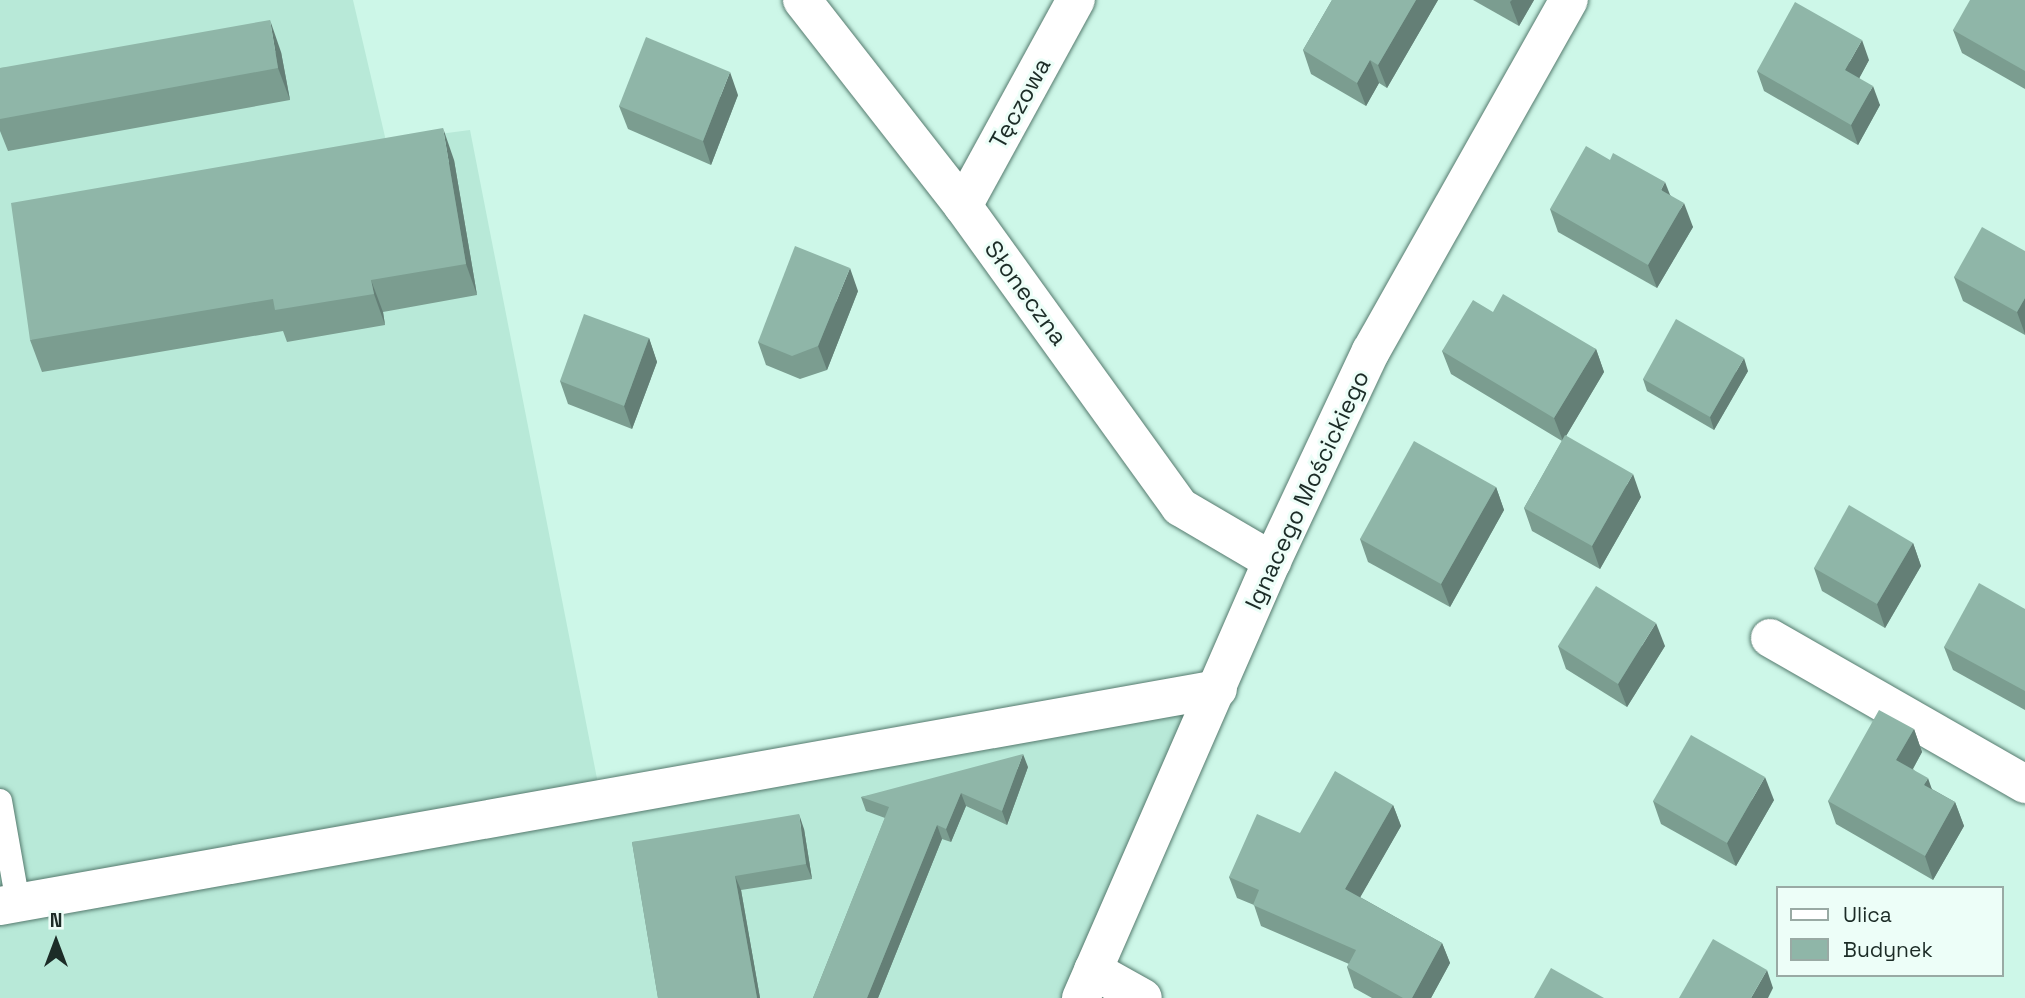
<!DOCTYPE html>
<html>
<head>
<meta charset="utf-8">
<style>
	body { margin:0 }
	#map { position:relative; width:2025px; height:998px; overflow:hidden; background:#cdf7e8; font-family:"Space Grotesk",sans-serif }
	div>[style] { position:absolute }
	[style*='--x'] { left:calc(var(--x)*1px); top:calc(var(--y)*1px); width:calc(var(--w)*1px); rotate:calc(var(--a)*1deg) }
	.built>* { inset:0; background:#b8e9d8 }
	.roads { filter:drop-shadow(0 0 2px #557a6e) drop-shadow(0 0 2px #557a6e) }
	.service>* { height:24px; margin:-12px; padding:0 12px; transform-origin:12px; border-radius:12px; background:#fff }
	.minor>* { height:38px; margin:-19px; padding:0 19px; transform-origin:19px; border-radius:19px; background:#fff }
	.tertiary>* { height:38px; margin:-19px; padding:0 19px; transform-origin:19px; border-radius:19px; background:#fff }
	.wall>* { inset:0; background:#7b9d90 }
	.shaded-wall>* { inset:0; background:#647f76 }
	.building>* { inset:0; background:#8fb6a8 }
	span { translate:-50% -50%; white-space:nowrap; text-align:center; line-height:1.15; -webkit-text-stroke:6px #edfef8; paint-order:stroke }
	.street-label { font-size:24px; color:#1c2c27 }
	.legend { position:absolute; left:1776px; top:886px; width:228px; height:91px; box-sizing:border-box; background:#edfef8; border:2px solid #99aaa4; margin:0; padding:9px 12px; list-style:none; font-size:21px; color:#1c2c27 }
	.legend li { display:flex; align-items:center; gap:14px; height:35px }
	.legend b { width:35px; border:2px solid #99aaa4 }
	.north { position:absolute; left:21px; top:907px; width:70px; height:70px; -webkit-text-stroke:5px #edfef8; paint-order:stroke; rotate:0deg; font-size:19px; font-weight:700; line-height:28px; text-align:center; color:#1c2c27 }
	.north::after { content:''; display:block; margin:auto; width:24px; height:32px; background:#1c2c27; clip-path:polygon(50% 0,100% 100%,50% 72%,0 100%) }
</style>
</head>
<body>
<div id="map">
	<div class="built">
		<div style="clip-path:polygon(0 0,353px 0,386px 141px,470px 130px,601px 799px,1218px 689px,1082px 998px,0 998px)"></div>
	</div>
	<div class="roads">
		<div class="service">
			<div style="--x:0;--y:801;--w:104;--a:80"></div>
		</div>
		<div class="minor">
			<div style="--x:802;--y:0;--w:261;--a:52"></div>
			<div style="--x:963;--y:206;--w:371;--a:54.2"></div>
			<div style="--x:1180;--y:507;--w:107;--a:30.4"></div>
			<div style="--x:963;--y:206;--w:235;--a:-61.3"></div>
			<div style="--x:1770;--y:638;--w:294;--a:29.8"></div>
			<div style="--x:0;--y:906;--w:1237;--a:-10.1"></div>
			<div style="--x:1093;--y:970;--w:57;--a:29.2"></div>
		</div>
		<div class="tertiary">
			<div style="--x:1081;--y:998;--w:477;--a:-66.4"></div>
			<div style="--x:1272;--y:561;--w:232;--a:-64.8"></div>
			<div style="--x:1371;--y:351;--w:403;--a:-60.6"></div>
		</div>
	</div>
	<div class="wall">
		<div style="clip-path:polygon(1332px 0,1438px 0,1387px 88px,1379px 83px,1366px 106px,1311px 74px,1303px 50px)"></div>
		<div style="clip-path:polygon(1473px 0,1534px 0,1519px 26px)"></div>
		<div style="clip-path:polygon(2025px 0,2025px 90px,2025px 89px,1962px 53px,1953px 30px)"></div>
		<div style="clip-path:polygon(281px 52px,290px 100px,8px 151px,0 131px,0 68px)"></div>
		<div style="clip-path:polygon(1869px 60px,1859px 78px,1880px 105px,1858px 145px,1764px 91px,1757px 71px)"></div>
		<div style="clip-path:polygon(738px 95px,711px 165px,628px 129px,619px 106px)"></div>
		<div style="clip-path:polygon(454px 160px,477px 295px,383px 312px,385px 325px,287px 342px,283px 331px,42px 372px,30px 340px)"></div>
		<div style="clip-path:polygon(1670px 195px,1693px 227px,1657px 288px,1558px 232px,1550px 209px)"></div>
		<div style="clip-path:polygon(2025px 251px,2025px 335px,1963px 301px,1954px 277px)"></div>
		<div style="clip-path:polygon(858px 291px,827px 370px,800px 379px,766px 365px,758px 342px)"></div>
		<div style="clip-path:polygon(1493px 312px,1596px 349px,1604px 372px,1566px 436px,1641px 497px,1600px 569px,1532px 531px,1524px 508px,1562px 441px,1451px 374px,1442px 351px)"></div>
		<div style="clip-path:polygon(649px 338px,657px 362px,632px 429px,568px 404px,560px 381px)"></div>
		<div style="clip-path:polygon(1748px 371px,1714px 430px,1647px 391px,1643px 379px)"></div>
		<div style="clip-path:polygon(1496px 487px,1504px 510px,1450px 607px,1368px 562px,1360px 539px)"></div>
		<div style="clip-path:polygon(1913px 543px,1921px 566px,1885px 628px,1822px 591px,1814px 568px)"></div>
		<div style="clip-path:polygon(2025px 609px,2025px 710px,1953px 670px,1944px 647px)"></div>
		<div style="clip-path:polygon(1558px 646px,1665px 646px,1627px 707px,1566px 669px)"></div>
		<div style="clip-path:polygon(1914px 729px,1922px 752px,1913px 769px,1932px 789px,1955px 802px,1964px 826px,1933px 880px,1836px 824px,1828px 801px)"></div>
		<div style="clip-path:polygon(1028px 767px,1007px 825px,966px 806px,951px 842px,942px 839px,878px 998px,813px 998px,885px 818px,866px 811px,861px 797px)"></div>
		<div style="clip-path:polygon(1774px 800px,1736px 866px,1661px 824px,1653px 801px)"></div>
		<div style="clip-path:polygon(1393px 805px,1401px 826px,1360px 897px,1442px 943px,1450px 963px,1431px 998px,1372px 998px,1354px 988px,1347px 967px,1349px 964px,1261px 926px,1254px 905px,1237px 898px,1229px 877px,1300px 833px)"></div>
		<div style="clip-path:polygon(804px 829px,812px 879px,741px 890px,760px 998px,658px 998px,632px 842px)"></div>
	</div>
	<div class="shaded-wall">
		<div style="clip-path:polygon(1416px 0,1438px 0,1387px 88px,1378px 65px)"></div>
		<div style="clip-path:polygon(1512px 0,1534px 0,1519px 26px,1510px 2px)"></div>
		<div style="clip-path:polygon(270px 20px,281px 52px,290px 100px,278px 68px)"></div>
		<div style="clip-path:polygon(1862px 40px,1869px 60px,1853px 90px,1845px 70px)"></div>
		<div style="clip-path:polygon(1370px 60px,1379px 83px,1366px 106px,1357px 83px)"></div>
		<div style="clip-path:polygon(730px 72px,738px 95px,711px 165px,703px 141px)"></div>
		<div style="clip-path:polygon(1873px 86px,1880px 105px,1858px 145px,1851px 125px)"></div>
		<div style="clip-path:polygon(443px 128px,454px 160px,477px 295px,466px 264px)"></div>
		<div style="clip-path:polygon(1665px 182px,1674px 205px,1661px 190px)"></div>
		<div style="clip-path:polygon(1684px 203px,1693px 227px,1657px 288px,1648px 265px)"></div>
		<div style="clip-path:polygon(850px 268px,858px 291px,827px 370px,818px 346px)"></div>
		<div style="clip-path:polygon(371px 280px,383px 312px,385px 325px,374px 294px)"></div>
		<div style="clip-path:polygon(2025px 298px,2025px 334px,2017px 312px)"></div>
		<div style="clip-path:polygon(649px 338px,657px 362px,632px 429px,624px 406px)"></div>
		<div style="clip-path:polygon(1596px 349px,1604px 372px,1563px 441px,1554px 418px)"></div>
		<div style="clip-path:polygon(1744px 358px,1748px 371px,1714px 430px,1710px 417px)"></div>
		<div style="clip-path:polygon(1633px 474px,1641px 497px,1600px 569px,1592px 546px)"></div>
		<div style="clip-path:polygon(1496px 487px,1504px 510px,1450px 607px,1441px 584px)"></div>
		<div style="clip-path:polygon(1913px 543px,1921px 566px,1885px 628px,1877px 604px)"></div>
		<div style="clip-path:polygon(1656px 623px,1665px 646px,1627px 707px,1618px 684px)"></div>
		<div style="clip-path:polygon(1914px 729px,1922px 752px,1905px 783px,1896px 760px)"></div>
		<div style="clip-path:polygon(1023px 754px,1028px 767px,1007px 825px,1002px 811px)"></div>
		<div style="clip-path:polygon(1765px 777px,1774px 800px,1736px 866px,1727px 843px)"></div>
		<div style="clip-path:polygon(1928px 778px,1936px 801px,1924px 785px)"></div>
		<div style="clip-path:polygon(961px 793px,966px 806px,951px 842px,946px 829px)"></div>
		<div style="clip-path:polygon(1955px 802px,1964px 826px,1933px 880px,1925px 856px)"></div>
		<div style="clip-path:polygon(1393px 805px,1401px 826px,1353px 910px,1345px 889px)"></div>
		<div style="clip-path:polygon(799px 814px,804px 829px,812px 879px,806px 864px)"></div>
		<div style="clip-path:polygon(937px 825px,942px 839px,878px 998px,867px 998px)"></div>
		<div style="clip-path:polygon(735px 876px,741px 890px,760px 998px,757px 998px)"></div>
		<div style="clip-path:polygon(1442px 943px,1450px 963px,1431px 998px,1412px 998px)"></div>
		<div style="clip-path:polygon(1767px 970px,1773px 988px,1768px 998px,1751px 998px)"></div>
	</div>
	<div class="building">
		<div style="clip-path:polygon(1332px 0,1416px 0,1378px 65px,1370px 60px,1357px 83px,1303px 50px)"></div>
		<div style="clip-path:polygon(1970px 0,2025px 0,2025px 71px,1953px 30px)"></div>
		<div style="clip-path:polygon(1795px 2px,1862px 40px,1845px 70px,1873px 86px,1851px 125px,1757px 71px)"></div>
		<div style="clip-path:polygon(270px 20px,278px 68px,0 119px,0 68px)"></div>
		<div style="clip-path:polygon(646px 37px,730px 72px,703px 141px,619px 106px)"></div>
		<div style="clip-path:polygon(443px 128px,466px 264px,371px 280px,374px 294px,275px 310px,273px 299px,30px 340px,11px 203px)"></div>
		<div style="clip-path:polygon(1586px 146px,1610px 160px,1613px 153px,1665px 182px,1661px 190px,1684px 203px,1648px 265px,1550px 209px)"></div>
		<div style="clip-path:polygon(1982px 227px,2025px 251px,2025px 298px,2017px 312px,1954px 277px)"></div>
		<div style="clip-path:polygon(795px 246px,850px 268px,818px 346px,792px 356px,758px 342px)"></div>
		<div style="clip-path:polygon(1503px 294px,1596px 349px,1554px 418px,1442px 351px,1473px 300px,1493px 312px)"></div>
		<div style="clip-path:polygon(584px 314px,649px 338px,624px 406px,560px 381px)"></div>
		<div style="clip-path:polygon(1676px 319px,1744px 358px,1710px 417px,1643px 379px)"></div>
		<div style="clip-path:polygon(1565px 435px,1633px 474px,1592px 546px,1524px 508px)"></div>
		<div style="clip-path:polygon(1414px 441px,1496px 487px,1441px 584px,1360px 539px)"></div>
		<div style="clip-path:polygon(1849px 505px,1913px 543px,1877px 604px,1814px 568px)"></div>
		<div style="clip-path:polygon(1979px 583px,2025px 609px,2025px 691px,1944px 647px)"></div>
		<div style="clip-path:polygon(1596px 586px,1656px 623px,1618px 684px,1558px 646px)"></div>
		<div style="clip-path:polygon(1879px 710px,1914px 729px,1896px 760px,1928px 778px,1924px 785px,1955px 802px,1925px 856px,1828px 801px)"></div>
		<div style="clip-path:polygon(1691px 735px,1765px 777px,1727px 843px,1653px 801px)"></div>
		<div style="clip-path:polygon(1023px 754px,1002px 811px,961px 793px,946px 829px,937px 825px,867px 998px,813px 998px,889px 807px,861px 797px)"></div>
		<div style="clip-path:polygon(1335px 771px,1393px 805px,1345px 889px,1442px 943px,1412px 998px,1403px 998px,1347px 967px,1356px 950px,1253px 905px,1259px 890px,1229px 877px,1257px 814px,1300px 833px)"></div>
		<div style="clip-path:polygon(799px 814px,806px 864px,735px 876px,757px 998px,658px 998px,632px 842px)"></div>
		<div style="clip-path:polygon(1713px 939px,1767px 970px,1751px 998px,1679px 998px)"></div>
		<div style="clip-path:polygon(1551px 968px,1604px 998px,1534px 998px)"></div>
	</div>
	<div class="street-label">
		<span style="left:1020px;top:103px;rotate:-61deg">Tęczowa</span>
		<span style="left:1026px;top:293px;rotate:54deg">Słoneczna</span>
		<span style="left:1307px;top:490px;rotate:-65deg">Ignacego Mościckiego</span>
	</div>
	<ul class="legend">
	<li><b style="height:9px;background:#fff"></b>Ulica</li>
	<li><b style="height:19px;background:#8fb6a8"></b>Budynek</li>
	</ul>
	<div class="north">N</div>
</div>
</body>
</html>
